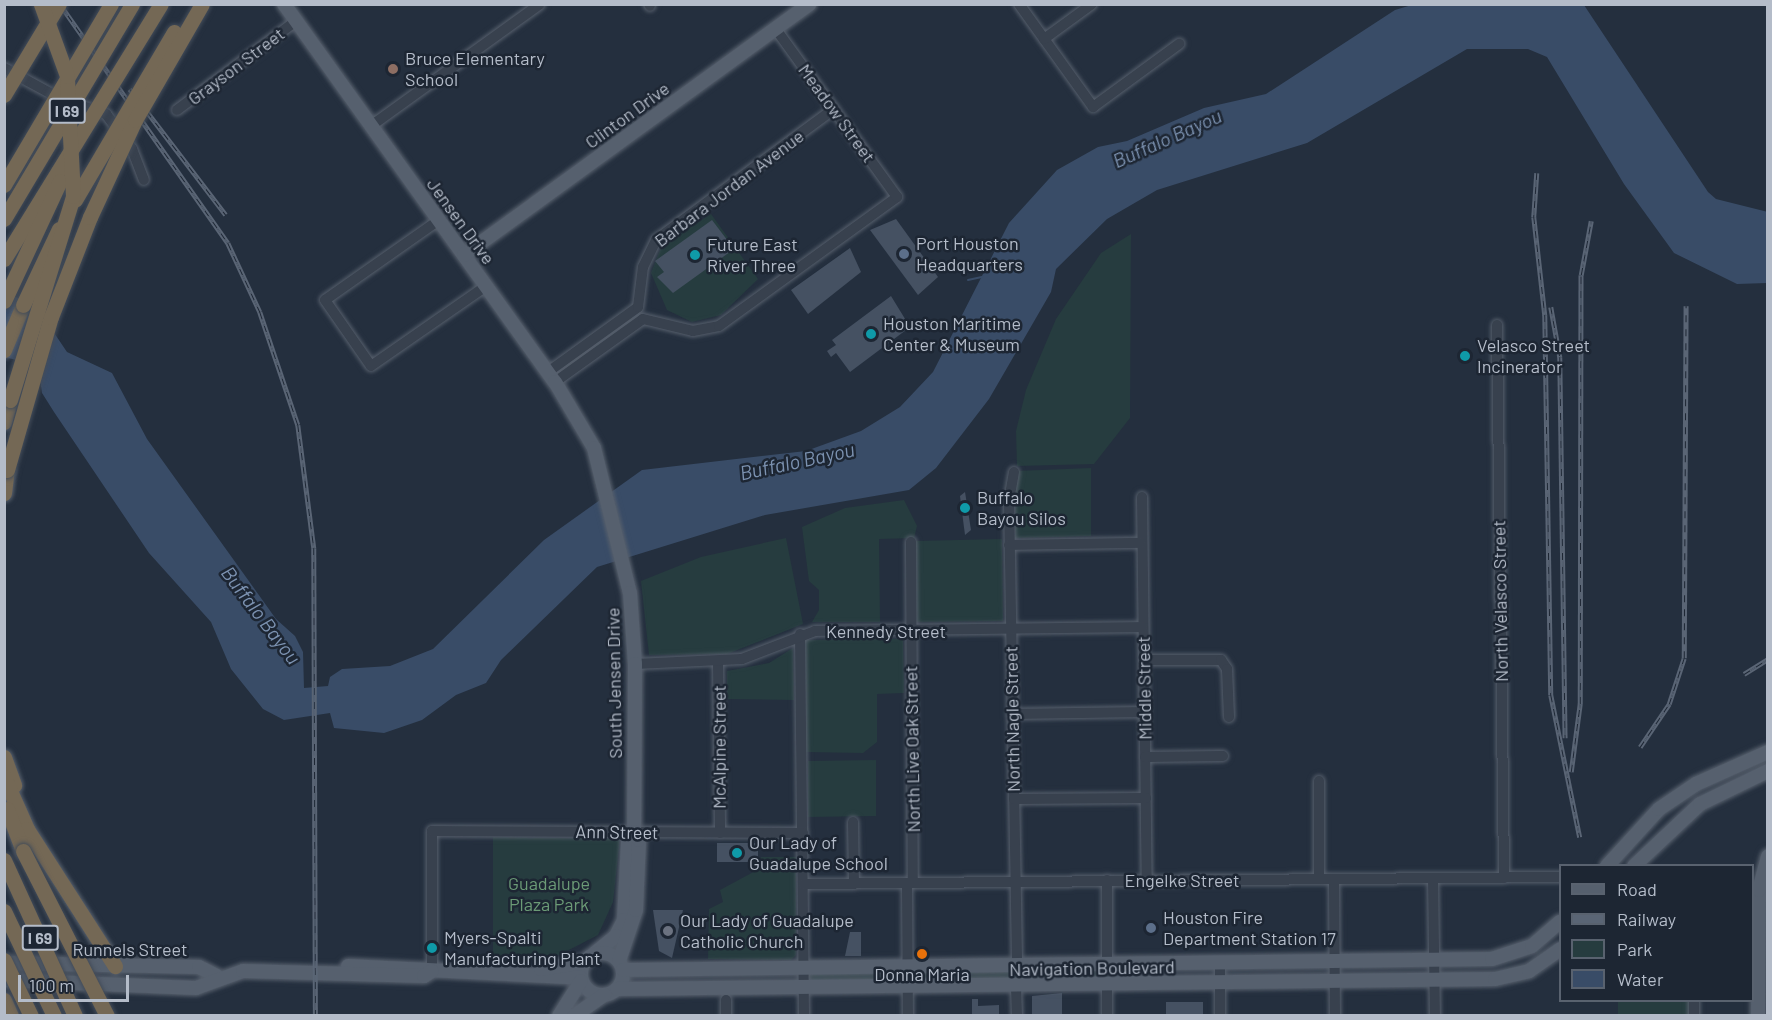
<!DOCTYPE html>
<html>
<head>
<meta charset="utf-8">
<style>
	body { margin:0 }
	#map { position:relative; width:1772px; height:1020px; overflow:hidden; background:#242f3e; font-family:Barlow,sans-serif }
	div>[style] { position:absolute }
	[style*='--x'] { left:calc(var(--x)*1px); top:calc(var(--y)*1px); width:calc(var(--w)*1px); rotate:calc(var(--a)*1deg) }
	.green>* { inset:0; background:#263c3f }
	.water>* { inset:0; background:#394c67 }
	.stream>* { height:2px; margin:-1px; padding:0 1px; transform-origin:1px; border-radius:1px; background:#394c67 }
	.building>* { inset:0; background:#455162 }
	.roads { filter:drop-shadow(0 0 2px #565f6c) drop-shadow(0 0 2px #565f6c) }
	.minor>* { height:10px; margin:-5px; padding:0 5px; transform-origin:5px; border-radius:5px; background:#38414e }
	.major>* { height:14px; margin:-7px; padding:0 7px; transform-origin:7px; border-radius:7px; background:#56606e }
	.major>.ring { margin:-7px; padding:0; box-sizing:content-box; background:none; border:14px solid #56606e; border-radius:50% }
	.highway>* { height:15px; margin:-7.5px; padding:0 7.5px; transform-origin:7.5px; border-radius:7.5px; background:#746855 }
	.rail>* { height:4.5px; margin-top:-2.25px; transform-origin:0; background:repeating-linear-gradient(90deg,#1d2633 0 7px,#5a6575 0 14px); box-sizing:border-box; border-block:2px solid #5a6575 }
	.bridges { filter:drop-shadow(0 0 2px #434c59) drop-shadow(0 0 2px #434c59) }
	.highway-bridge>* { height:15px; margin:-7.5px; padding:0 7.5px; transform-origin:7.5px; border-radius:7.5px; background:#746855 }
	.dots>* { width:16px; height:16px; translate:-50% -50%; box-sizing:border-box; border:3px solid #1d2633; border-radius:50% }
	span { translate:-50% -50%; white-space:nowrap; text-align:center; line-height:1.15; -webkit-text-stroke:5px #1d2633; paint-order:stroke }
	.shield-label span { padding:2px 4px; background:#1d2633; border:2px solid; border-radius:4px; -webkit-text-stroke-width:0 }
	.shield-label { font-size:16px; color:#b4bcc9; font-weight:700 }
	.poi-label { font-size:18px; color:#b4bcc9 }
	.left { translate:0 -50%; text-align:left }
	.street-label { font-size:18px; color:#b4bcc9 }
	.park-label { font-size:18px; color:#6b9a76 }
	.water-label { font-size:20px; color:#7c92b1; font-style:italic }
	.frame { position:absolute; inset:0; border:6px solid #b4bcc9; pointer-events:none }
	.legend { position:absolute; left:1559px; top:864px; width:195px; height:138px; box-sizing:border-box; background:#1d2633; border:2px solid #59626f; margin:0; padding:8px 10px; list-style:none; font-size:18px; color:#b4bcc9 }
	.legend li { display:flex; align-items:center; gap:12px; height:30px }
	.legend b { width:30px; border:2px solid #59626f }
	.scale { position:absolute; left:18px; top:975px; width:111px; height:27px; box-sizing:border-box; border:3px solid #b4bcc9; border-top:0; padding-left:8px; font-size:18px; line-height:21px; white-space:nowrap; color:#b4bcc9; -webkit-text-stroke:4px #1d2633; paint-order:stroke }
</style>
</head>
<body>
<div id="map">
	<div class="green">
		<div style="clip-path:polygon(711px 214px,758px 279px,721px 315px,692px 322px,667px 310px,651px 273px,662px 245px)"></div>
		<div style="clip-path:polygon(1131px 234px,1130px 418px,1094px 464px,1017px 466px,1016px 431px,1026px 390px,1056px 319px,1101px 253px)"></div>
		<div style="clip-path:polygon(1091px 468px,1091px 536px,1015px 538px,1015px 471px)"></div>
		<div style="clip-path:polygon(904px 500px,917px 526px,914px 538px,879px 539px,880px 622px,812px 622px,819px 610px,819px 590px,809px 581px,802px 527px,845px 508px)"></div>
		<div style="clip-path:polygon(786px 538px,803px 624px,727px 654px,649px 655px,641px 581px,701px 557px)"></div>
		<div style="clip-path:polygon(1002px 539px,1003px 621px,914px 622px,915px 541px)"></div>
		<div style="clip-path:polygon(903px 639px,904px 693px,877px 694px,877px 742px,863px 753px,806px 752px,805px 640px)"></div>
		<div style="clip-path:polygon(793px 648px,794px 700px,727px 699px,727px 671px,769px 663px)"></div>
		<div style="clip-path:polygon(876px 760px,876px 816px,808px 817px,808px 761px)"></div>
		<div style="clip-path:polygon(493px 837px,620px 839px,613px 902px,598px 935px,559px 955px,493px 957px)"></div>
		<div style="clip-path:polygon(761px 857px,796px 857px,796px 955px,791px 960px,708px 959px,709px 909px,723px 902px,720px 890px,759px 869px)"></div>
		<div style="clip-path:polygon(1101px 968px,1101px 982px,809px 987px,809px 972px)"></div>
		<div style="clip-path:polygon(1618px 1001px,1691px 1001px,1691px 1015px,1618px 1015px)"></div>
	</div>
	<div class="water">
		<div style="clip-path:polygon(1415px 4px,1584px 5px,1708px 192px,1716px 199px,1768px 212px,1767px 283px,1737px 284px,1674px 253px,1624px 184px,1547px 57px,1528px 49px,1467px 49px,1307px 143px,1157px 190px,1107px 219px,1056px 269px,1051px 292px,989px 399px,936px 468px,909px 490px,765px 515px,597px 567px,501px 660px,486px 683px,456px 695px,422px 720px,384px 733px,334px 728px,330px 713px,284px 720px,263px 709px,231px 669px,211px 622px,149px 553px,54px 412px,42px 393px,38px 366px,5px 357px,4px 292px,36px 306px,67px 352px,112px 373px,147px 439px,276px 619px,295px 636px,303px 652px,304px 688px,328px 686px,330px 677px,342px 669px,390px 666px,433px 649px,544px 540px,642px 470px,806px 451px,861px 431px,900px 407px,933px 372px,1009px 223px,1057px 170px,1098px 147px,1127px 141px,1204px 108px,1266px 94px,1395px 10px)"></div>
	</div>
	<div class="stream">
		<div style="--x:968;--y:280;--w:14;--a:-12"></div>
	</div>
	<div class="building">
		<div style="clip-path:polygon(896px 219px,938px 277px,918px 295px,870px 230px)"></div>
		<div style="clip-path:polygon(712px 220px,734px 249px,673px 293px,657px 277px,664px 272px,655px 261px)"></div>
		<div style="clip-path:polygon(850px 248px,861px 272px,808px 314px,791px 290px)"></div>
		<div style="clip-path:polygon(891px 296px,910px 327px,850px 372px,836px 353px,831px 357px,827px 351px,836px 345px,832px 340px)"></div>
		<div style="clip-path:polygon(965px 492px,971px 530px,965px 535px,960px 496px)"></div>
		<div style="clip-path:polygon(717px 843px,758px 843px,758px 862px,717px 862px)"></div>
		<div style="clip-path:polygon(653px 910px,683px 910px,672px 958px,659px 951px)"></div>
		<div style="clip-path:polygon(850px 932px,861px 932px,861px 956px,845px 956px)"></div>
		<div style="clip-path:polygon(1062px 993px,1062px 1016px,1032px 1016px,1032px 996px)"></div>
		<div style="clip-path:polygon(972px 999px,978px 999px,978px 1006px,999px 1005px,999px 1016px,972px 1016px)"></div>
		<div style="clip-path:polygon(1166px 1002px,1203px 1002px,1203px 1016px,1166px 1016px)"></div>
	</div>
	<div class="roads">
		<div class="minor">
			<div style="--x:649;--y:4;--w:2;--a:63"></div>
			<div style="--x:1019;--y:4;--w:127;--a:54.3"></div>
			<div style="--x:1093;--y:107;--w:107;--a:-36.2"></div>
			<div style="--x:1044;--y:39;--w:59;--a:-36.1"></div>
			<div style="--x:4;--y:68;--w:63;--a:28.6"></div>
			<div style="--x:59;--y:98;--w:50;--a:18.8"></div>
			<div style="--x:106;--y:114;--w:44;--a:53.4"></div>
			<div style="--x:132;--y:149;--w:33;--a:69"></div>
			<div style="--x:177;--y:110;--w:149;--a:-36.8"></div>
			<div style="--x:371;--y:126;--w:208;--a:-35.8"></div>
			<div style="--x:439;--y:220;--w:139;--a:144.9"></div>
			<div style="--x:325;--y:300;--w:80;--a:55.1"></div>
			<div style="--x:371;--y:366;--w:140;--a:-34.8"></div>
			<div style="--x:1497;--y:325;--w:553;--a:89.27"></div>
			<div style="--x:548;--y:372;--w:111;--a:-35.8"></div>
			<div style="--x:638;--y:307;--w:40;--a:-82.9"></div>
			<div style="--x:643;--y:267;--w:30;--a:-64"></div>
			<div style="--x:656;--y:240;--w:221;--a:-36.4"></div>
			<div style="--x:555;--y:382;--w:108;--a:-35.6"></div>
			<div style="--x:643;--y:319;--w:51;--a:13.5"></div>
			<div style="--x:693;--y:331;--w:26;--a:-11"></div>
			<div style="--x:719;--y:326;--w:220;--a:-35.9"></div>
			<div style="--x:897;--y:197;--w:207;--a:-125.8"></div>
			<div style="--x:1014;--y:472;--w:29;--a:100"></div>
			<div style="--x:1009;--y:501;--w:466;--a:89"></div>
			<div style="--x:1142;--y:497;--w:382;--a:89.3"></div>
			<div style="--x:911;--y:542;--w:341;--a:89.7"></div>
			<div style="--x:1009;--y:545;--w:132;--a:-0.9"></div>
			<div style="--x:800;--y:634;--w:382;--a:89.4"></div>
			<div style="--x:1144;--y:660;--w:77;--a:0"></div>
			<div style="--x:1221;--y:660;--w:11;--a:56"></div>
			<div style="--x:1227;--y:669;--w:48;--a:87.6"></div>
			<div style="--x:718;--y:662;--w:171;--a:89.3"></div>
			<div style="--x:635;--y:664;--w:107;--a:-2.7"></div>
			<div style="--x:742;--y:659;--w:78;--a:-21"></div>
			<div style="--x:815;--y:631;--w:328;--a:-0.7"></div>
			<div style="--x:1012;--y:714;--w:133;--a:-0.9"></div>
			<div style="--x:1145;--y:757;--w:78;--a:-0.7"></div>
			<div style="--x:1014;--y:799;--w:132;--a:-0.4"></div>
			<div style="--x:853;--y:822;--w:62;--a:89.1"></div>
			<div style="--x:1433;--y:878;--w:138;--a:89.2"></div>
			<div style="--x:1319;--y:879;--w:98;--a:-90"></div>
			<div style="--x:1334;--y:879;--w:137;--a:89.6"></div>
			<div style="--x:1107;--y:880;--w:136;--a:90"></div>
			<div style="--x:907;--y:883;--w:133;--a:89.6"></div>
			<div style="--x:803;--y:884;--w:757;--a:-0.53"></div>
			<div style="--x:1220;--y:964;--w:52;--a:90"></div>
			<div style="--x:432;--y:971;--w:140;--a:-90"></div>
			<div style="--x:432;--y:831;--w:371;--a:0.3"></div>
			<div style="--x:1016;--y:987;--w:29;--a:88"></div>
			<div style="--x:1694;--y:1000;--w:16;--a:90"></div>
			<div style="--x:726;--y:1016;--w:16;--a:-90"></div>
		</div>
		<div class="major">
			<div style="--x:284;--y:4;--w:465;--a:54.4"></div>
			<div style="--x:555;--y:382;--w:77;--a:59.4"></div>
			<div style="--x:594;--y:448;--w:149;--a:76.1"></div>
			<div style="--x:630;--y:593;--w:71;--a:86"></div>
			<div style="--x:635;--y:664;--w:168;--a:90.3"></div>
			<div style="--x:634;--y:832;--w:11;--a:124"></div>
			<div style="--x:628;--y:841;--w:79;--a:92.9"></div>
			<div style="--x:624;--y:920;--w:18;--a:117"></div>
			<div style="--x:616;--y:936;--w:27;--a:141"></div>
			<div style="--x:464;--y:255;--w:427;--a:-36"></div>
			<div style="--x:1607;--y:866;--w:77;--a:-47.6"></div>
			<div style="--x:1659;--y:809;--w:45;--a:-34"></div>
			<div style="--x:1696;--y:784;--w:79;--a:-24"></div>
			<div style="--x:1634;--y:866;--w:91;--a:-43.2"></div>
			<div style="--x:1700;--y:804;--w:76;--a:-25.9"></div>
			<div class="ring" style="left:581px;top:953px;width:28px;height:28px"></div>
			<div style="--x:619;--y:961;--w:54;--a:-71.6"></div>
			<div style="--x:636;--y:910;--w:70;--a:-87.5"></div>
			<div style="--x:639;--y:840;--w:9;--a:-122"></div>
			<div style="--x:4;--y:963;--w:195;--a:1.2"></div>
			<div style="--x:199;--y:967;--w:20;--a:27"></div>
			<div style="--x:348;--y:966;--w:233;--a:2.9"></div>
			<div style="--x:541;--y:969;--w:44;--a:-9.2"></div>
			<div style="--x:623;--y:970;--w:869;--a:-0.73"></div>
			<div style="--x:1492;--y:959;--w:42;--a:-18"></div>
			<div style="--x:1532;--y:946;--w:37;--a:-41"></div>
			<div style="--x:4;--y:980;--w:192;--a:2.4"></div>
			<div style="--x:196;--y:988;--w:50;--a:-19.9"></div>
			<div style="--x:243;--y:971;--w:181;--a:1.6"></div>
			<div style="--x:424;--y:976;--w:9;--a:-32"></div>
			<div style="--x:617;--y:989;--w:878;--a:-0.65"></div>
			<div style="--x:1495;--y:979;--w:35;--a:-13"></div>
			<div style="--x:1529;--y:971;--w:38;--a:-35"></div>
			<div style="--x:559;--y:1016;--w:41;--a:-57.8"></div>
			<div style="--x:574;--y:1016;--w:37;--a:-35"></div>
			<div style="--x:1758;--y:1016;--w:126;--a:-89.5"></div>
			<div style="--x:1759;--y:890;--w:35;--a:-75"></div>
		</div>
		<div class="highway">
			<div style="--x:4;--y:350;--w:49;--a:-67.1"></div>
			<div style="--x:4;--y:422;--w:23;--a:-75"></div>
			<div style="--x:4;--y:493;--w:23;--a:-83"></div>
			<div style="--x:4;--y:757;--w:30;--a:70"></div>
			<div style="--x:4;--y:777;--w:57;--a:66.1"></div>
			<div style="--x:27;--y:829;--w:163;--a:57.3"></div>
			<div style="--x:7;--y:809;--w:45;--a:69.1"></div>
			<div style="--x:4;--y:1000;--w:17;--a:66"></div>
		</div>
	</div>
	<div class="rail">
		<div style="--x:60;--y:4;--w:292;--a:54.9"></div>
		<div style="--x:228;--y:243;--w:76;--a:65.1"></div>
		<div style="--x:260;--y:312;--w:119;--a:71.4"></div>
		<div style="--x:298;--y:425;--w:124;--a:82.6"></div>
		<div style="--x:314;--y:548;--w:468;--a:89.8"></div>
		<div style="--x:130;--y:89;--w:158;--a:52.7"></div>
		<div style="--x:1537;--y:173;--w:44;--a:93.9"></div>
		<div style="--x:1534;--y:217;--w:99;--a:83.6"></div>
		<div style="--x:1545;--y:315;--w:380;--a:89.1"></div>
		<div style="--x:1551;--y:695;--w:145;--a:78.5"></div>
		<div style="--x:1551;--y:307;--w:51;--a:79.8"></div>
		<div style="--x:1560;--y:357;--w:381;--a:89.2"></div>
		<div style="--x:1744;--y:674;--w:28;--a:-32"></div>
		<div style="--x:1640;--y:747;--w:52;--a:-56"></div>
		<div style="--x:1669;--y:704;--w:48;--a:-71.9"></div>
		<div style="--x:1684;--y:658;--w:352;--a:-89.7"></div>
		<div style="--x:1571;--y:772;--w:69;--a:-82.5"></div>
		<div style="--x:1580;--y:704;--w:429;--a:-89.9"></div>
		<div style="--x:1581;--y:275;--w:55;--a:-79.5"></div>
	</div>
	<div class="bridges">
		<div class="highway-bridge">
			<div style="--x:4;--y:95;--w:106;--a:-58.9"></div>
			<div style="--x:4;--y:185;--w:210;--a:-59.4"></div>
			<div style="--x:75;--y:200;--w:195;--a:-59.5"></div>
			<div style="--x:4;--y:219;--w:250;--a:-59.2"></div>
			<div style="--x:4;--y:259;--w:299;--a:-58.4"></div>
			<div style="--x:4;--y:301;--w:132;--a:-65"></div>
			<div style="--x:23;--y:305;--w:84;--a:-64.7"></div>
			<div style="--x:10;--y:400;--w:214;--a:-72.8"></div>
			<div style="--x:73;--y:196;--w:120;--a:-92.9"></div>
			<div style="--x:67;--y:76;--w:77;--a:-109.9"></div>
			<div style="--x:7;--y:470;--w:159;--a:-74"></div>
			<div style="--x:51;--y:317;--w:107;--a:-68.7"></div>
			<div style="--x:90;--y:217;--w:107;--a:-65.1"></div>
			<div style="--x:135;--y:120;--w:134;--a:-60"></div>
			<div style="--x:23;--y:851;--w:185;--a:63"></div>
			<div style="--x:4;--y:860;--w:171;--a:65.5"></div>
			<div style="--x:4;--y:911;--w:116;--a:64.5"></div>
			<div style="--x:4;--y:960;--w:62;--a:64.3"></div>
		</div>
	</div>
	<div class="dots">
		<div style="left:393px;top:69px;background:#8d6e63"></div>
		<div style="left:904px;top:254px;background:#5c6f8a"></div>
		<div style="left:695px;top:255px;background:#0f9aa8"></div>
		<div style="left:871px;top:334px;background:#0f9aa8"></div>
		<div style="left:1465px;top:356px;background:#0f9aa8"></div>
		<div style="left:965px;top:508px;background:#0f9aa8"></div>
		<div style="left:737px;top:853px;background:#0f9aa8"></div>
		<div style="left:1151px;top:928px;background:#5c6f8a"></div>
		<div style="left:668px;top:931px;background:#6b7280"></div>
		<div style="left:432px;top:948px;background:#0f9aa8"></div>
		<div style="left:922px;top:954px;background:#e8710a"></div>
	</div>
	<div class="shield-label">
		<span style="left:67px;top:111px">I 69</span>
		<span style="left:40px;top:938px">I 69</span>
	</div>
	<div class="poi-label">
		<span class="left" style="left:405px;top:69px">Bruce Elementary<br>School</span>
		<span class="left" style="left:916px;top:254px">Port Houston<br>Headquarters</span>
		<span class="left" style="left:707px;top:255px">Future East<br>River Three</span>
		<span class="left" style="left:883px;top:334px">Houston Maritime<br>Center &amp; Museum</span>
		<span class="left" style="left:1477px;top:356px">Velasco Street<br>Incinerator</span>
		<span class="left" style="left:977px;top:508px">Buffalo<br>Bayou Silos</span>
		<span class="left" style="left:749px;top:853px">Our Lady of<br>Guadalupe School</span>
		<span class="left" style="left:1163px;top:928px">Houston Fire<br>Department Station 17</span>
		<span class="left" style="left:680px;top:931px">Our Lady of Guadalupe<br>Catholic Church</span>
		<span class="left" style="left:444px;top:948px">Myers-Spalti<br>Manufacturing Plant</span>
		<span style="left:922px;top:974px">Donna Maria</span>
	</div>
	<div class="street-label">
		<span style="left:236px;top:66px;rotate:-37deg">Grayson Street</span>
		<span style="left:837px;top:113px;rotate:54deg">Meadow Street</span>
		<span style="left:627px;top:115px;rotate:-36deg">Clinton Drive</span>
		<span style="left:729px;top:188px;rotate:-37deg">Barbara Jordan Avenue</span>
		<span style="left:461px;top:221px;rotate:54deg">Jensen Drive</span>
		<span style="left:1500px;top:601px;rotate:-91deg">North Velasco Street</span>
		<span style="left:886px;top:631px">Kennedy Street</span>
		<span style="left:614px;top:683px;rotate:-91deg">South Jensen Drive</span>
		<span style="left:1144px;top:688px;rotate:-91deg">Middle Street</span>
		<span style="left:1012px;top:719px;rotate:-91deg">North Nagle Street</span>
		<span style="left:719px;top:747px;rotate:-90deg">McAlpine Street</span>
		<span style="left:912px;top:749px;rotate:-91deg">North Live Oak Street</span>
		<span style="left:617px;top:832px;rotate:1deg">Ann Street</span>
		<span style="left:1182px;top:880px">Engelke Street</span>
		<span style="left:130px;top:949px">Runnels Street</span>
		<span style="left:1092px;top:968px;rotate:-1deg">Navigation Boulevard</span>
	</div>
	<div class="park-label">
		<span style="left:549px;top:894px">Guadalupe<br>Plaza Park</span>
	</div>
	<div class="water-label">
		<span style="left:1167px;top:138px;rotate:-24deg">Buffalo Bayou</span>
		<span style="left:797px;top:461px;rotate:-12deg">Buffalo Bayou</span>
		<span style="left:261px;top:615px;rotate:53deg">Buffalo Bayou</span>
	</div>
	<div class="frame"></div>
	<ul class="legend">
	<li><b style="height:8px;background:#56606e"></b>Road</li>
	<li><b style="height:8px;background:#5a6575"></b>Railway</li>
	<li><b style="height:16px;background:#263c3f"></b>Park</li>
	<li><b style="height:16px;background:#394c67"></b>Water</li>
	</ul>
	<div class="scale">100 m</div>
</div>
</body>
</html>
